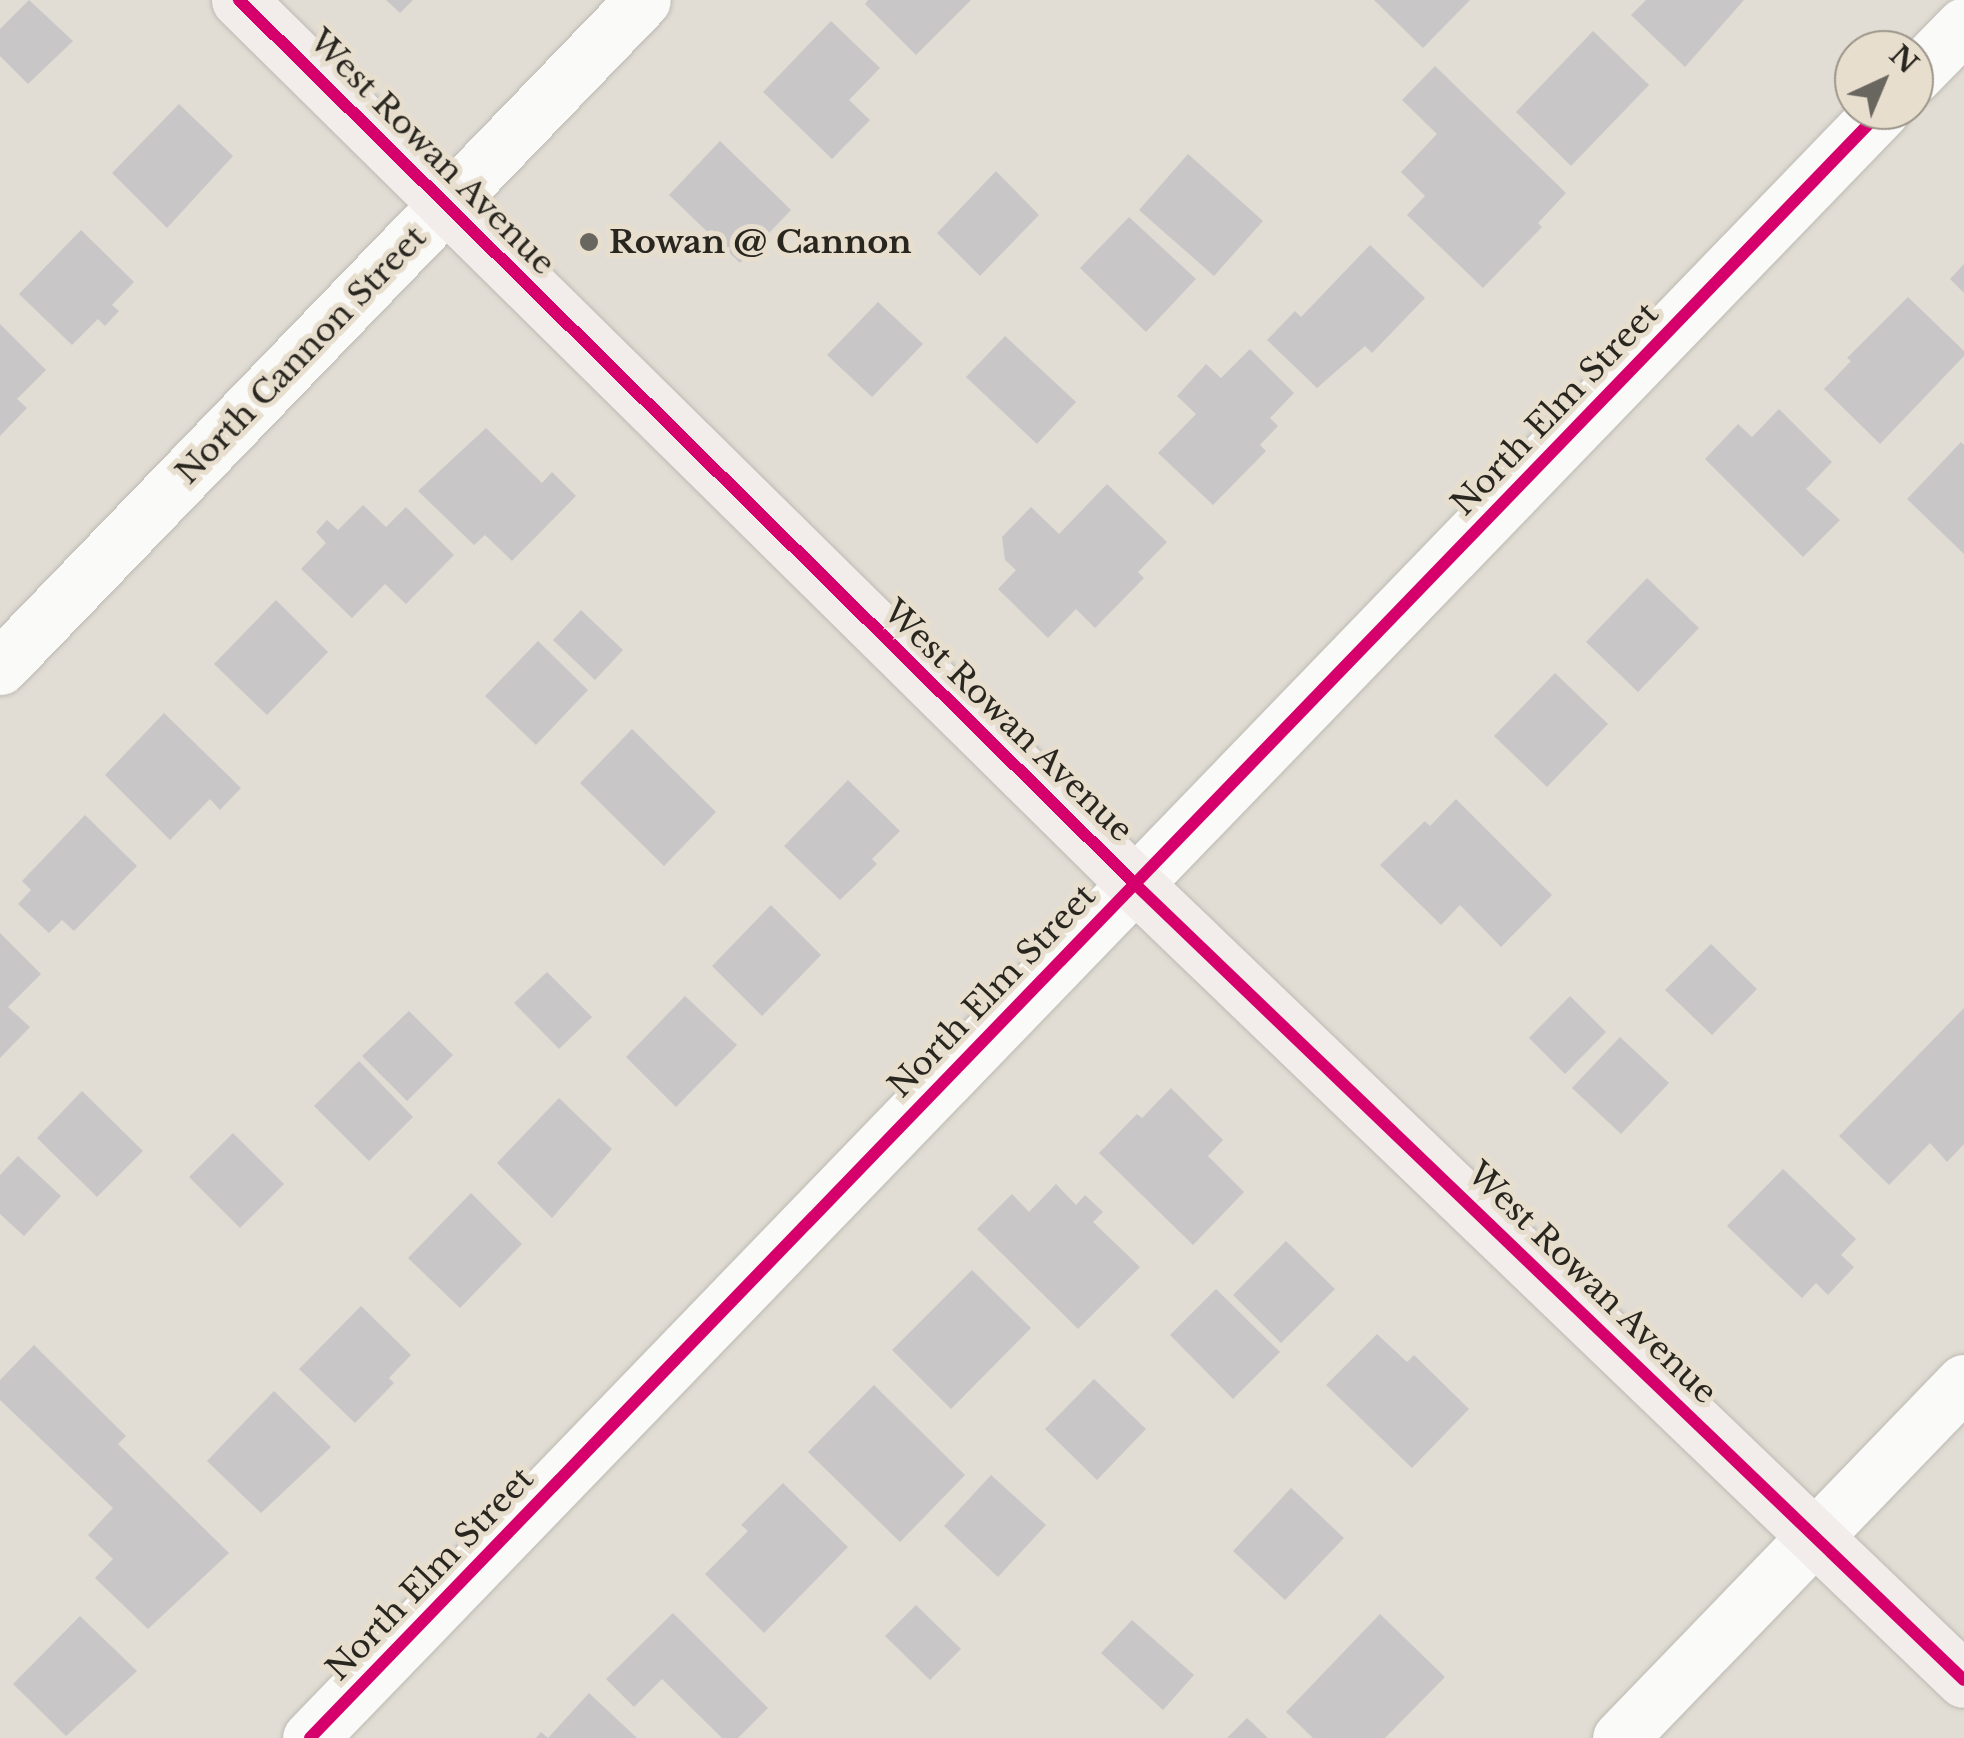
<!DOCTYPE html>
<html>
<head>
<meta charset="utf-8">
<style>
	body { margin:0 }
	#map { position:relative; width:1964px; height:1738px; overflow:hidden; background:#e1ddd4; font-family:"Libre Baskerville",serif }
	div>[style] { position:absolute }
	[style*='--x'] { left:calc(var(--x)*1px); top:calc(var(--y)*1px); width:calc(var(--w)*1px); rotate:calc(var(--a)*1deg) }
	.building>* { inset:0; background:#c8c6c7 }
	.roads { filter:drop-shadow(0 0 2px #bdbab3) drop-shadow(0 0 2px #bdbab3) }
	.street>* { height:55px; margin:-27.5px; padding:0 27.5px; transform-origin:27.5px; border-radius:27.5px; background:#fafaf9 }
	.secondary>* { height:55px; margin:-27.5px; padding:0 27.5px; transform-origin:27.5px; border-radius:27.5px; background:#f2edeb }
	.cycleway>* { height:12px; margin:-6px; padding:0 6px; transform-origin:6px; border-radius:6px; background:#d6006c }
	.dots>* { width:28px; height:28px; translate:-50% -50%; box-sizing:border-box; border:5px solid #e7dece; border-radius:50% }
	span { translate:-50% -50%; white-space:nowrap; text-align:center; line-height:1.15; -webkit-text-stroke:10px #e7dece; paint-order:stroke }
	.street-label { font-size:32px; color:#292620 }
	.poi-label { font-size:32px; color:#292620; font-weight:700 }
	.left { translate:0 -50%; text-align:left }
	.north { position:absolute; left:1834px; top:30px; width:100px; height:100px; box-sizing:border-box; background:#e7dece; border:2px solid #9b9488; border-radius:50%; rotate:44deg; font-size:28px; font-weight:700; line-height:40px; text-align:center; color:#292620 }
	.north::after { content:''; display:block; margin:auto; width:35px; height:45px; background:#69665f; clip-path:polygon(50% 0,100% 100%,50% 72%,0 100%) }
</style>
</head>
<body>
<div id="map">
	<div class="building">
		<div style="clip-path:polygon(29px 0,73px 41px,28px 84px,0 56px,0 29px)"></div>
		<div style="clip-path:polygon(386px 0,413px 0,400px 13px)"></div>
		<div style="clip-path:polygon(868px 0,971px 0,916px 55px,865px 4px)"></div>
		<div style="clip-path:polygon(1374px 0,1470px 0,1423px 48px)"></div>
		<div style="clip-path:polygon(1646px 0,1744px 0,1685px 67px,1631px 15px)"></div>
		<div style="clip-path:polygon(831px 21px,880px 68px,849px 100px,870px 120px,832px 159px,763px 92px)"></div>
		<div style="clip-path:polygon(1593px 31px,1649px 85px,1571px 166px,1516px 112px)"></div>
		<div style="clip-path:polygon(1435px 66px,1566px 193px,1538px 223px,1542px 227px,1483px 288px,1407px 215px,1425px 196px,1401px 172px,1437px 134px,1402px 100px)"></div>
		<div style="clip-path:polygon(179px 104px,233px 156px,167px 228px,112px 173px)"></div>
		<div style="clip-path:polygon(720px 141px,791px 210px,740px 263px,669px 195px)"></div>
		<div style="clip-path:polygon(1188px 154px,1263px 221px,1214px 276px,1139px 210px)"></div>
		<div style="clip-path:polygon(996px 171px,1039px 215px,980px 276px,937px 233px)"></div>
		<div style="clip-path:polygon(1129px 217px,1196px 279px,1146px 332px,1080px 268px)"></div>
		<div style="clip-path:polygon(81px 230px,134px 282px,112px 305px,119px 311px,105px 326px,98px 319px,72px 345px,19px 294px)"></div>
		<div style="clip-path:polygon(1370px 245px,1425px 298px,1372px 353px,1365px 346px,1317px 388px,1267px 340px,1295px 311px,1301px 317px)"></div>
		<div style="clip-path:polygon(1964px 264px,1964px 293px,1950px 279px)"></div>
		<div style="clip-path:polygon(1908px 297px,1964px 351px,1964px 356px,1880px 444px,1824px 389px,1851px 361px,1847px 358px)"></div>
		<div style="clip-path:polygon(878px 302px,923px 344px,872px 397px,827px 355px)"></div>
		<div style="clip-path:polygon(0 324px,46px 370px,17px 399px,27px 408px,0 436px)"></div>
		<div style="clip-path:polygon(1005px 336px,1076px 402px,1037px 444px,966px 377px)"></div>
		<div style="clip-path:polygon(1250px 349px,1294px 393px,1270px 418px,1278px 426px,1260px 445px,1266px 451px,1213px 505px,1158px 453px,1196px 414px,1177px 396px,1206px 364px,1221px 378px)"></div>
		<div style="clip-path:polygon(1779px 409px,1832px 462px,1806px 489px,1840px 520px,1803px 557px,1705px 459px,1738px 424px,1752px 437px)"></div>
		<div style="clip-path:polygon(486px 428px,542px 483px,552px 472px,576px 496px,512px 561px,485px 535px,474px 545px,418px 491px)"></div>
		<div style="clip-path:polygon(1961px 442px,1964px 445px,1964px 554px,1907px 499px)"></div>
		<div style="clip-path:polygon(1107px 484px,1167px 542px,1138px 572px,1144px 578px,1095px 628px,1076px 609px,1048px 638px,998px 589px,1016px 570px,1005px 560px,1002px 537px,1031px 507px,1059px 534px)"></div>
		<div style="clip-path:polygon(363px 505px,386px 527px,406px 507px,454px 555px,406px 604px,385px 584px,352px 618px,301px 569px,326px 543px,316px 532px,327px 520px,338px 530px)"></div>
		<div style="clip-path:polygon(1647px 578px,1699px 628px,1638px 692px,1586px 642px)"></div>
		<div style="clip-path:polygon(276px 600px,328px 652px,267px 715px,214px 664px)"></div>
		<div style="clip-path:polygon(581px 610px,623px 650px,595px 680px,553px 640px)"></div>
		<div style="clip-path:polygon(538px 641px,588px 690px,536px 745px,485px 696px)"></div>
		<div style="clip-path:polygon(1555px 673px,1608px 724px,1547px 787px,1494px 736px)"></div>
		<div style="clip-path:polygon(164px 713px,241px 788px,220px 810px,210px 799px,170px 840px,105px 775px)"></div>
		<div style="clip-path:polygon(632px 729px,716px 812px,664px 866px,580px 783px)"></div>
		<div style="clip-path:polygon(848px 780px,900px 831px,872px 859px,877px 864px,840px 900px,784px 846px)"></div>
		<div style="clip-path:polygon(1456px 799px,1552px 895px,1501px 947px,1460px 905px,1441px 925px,1380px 865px,1425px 821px,1430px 826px)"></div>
		<div style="clip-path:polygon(85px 815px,137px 866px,74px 931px,62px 920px,49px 933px,18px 904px,31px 890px,22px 881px)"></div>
		<div style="clip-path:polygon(771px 905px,821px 955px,762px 1016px,712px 966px)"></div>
		<div style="clip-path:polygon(0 933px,41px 974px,8px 1007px,30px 1027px,0 1058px)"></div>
		<div style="clip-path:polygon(1711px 944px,1757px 989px,1712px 1035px,1665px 990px)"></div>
		<div style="clip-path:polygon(547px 972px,592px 1017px,559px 1049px,514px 1003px)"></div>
		<div style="clip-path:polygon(685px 996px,737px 1045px,676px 1107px,626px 1057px)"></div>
		<div style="clip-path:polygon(1570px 996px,1606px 1032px,1565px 1074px,1529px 1038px)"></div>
		<div style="clip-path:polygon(1964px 1008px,1964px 1144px,1947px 1162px,1930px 1143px,1889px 1185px,1839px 1136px)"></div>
		<div style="clip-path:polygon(409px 1011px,453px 1055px,407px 1101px,362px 1056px)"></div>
		<div style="clip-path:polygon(1620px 1037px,1669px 1083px,1621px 1134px,1572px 1088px)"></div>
		<div style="clip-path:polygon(359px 1061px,413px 1117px,369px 1161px,314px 1106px)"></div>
		<div style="clip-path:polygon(1171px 1088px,1223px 1140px,1208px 1156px,1244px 1192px,1193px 1245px,1099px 1153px,1137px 1114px,1142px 1118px)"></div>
		<div style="clip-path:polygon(82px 1091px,143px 1151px,97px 1197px,37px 1138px)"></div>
		<div style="clip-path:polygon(559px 1098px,612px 1149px,552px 1218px,497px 1163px)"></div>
		<div style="clip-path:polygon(233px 1133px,284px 1184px,240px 1228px,189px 1177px)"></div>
		<div style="clip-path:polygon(18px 1156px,61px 1196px,24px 1236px,0 1214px,0 1175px)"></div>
		<div style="clip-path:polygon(1783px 1169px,1856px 1239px,1841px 1255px,1854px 1267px,1828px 1295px,1816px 1283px,1802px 1298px,1727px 1226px)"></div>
		<div style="clip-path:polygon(1056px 1184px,1076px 1205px,1085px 1195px,1103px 1212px,1093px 1222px,1140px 1267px,1078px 1329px,977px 1229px,1012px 1194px,1029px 1212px)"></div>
		<div style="clip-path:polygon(471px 1193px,522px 1244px,460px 1308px,408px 1258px)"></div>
		<div style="clip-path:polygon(1286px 1241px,1335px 1289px,1281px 1343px,1233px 1295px)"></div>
		<div style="clip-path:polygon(972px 1270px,1031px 1328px,951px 1409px,892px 1350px)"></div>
		<div style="clip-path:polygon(1216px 1289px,1280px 1352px,1233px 1399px,1170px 1335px)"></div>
		<div style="clip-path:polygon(361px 1306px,411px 1355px,389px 1378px,394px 1383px,355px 1423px,299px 1369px)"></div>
		<div style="clip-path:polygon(1377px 1334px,1407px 1362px,1414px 1355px,1469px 1409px,1412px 1468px,1326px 1385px)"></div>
		<div style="clip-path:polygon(34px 1345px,126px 1436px,118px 1444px,229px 1553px,148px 1629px,95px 1578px,113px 1559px,88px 1535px,113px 1508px,0 1400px,0 1380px)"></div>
		<div style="clip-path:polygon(1094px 1379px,1146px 1429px,1097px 1480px,1045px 1429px)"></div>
		<div style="clip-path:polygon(874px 1385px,965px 1475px,900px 1542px,808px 1452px)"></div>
		<div style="clip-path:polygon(274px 1391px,331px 1447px,261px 1513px,207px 1461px)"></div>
		<div style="clip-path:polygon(991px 1475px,1046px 1525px,998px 1577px,944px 1526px)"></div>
		<div style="clip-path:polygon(783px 1483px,848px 1547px,764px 1633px,705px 1574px,748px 1531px,741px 1525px)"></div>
		<div style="clip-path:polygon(1291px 1488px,1344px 1538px,1285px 1600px,1233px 1551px)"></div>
		<div style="clip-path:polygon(916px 1605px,961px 1649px,930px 1680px,885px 1636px)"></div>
		<div style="clip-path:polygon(673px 1613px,768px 1708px,738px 1738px,722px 1738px,662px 1679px,634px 1707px,606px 1679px)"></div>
		<div style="clip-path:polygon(1380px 1614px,1445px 1677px,1385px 1738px,1313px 1738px,1286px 1712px)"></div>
		<div style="clip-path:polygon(80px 1616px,137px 1671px,66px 1736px,13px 1684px)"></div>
		<div style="clip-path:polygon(1132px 1620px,1194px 1675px,1163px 1710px,1101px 1653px)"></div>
		<div style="clip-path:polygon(589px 1693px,637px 1738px,536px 1738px,541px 1732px,548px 1738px)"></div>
		<div style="clip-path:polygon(1247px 1718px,1268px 1738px,1227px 1738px)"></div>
	</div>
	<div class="roads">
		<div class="street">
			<div style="--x:1914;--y:76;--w:71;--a:-45.6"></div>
			<div style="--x:0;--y:667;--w:926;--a:-46.05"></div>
			<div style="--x:310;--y:1738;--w:2263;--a:-46"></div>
			<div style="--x:1620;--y:1738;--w:495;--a:-46"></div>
		</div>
		<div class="secondary">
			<div style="--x:239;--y:0;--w:1259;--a:44.61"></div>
			<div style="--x:1135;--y:884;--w:1149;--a:43.84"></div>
		</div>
	</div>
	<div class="cycleway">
		<div style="--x:239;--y:0;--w:1259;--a:44.61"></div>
		<div style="--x:1135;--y:884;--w:1149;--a:43.84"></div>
		<div style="--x:310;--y:1738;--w:2263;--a:-46"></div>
	</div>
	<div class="dots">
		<div style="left:589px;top:242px;background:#69665f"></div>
	</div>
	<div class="street-label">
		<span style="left:432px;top:152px;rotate:45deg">West Rowan Avenue</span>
		<span style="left:301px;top:355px;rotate:-46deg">North Cannon Street</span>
		<span style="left:1555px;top:409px;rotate:-46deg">North Elm Street</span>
		<span style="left:1008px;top:721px;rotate:44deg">West Rowan Avenue</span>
		<span style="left:992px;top:991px;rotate:-46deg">North Elm Street</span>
		<span style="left:1592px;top:1283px;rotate:44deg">West Rowan Avenue</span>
		<span style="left:430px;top:1574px;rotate:-46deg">North Elm Street</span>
	</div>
	<div class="poi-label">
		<span class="left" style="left:609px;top:242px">Rowan @ Cannon</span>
	</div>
	<div class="north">N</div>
</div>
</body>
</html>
